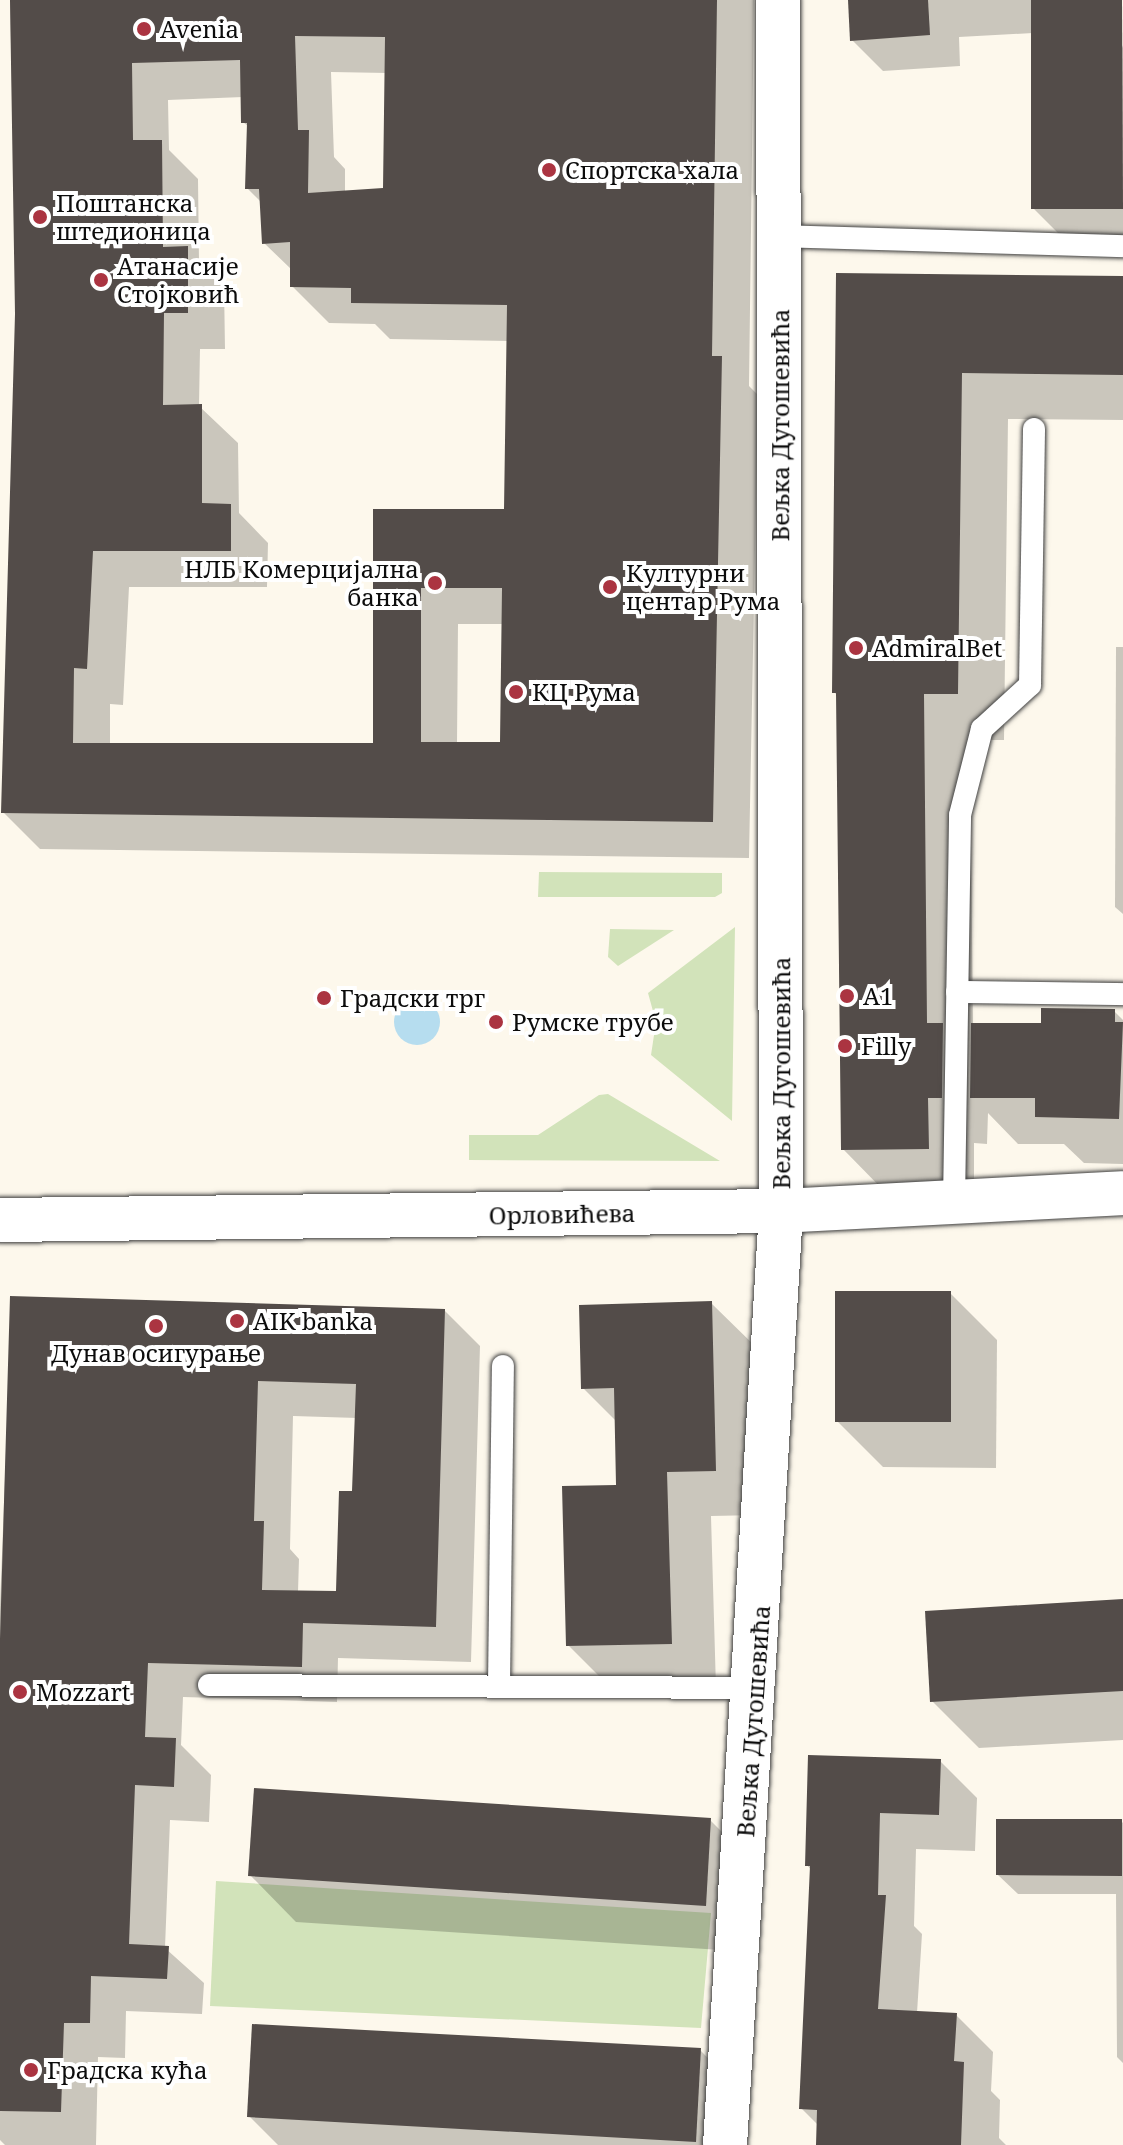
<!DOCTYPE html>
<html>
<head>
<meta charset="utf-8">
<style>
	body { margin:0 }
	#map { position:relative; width:1123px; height:2145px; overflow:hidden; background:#fdf8ec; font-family:"Noto Serif",serif }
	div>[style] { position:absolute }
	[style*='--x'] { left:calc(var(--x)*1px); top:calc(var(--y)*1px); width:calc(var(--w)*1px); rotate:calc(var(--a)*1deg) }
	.green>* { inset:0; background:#d2e3ba }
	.water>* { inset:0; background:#b6ddef }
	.round { border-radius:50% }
	.shadow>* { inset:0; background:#0003 }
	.building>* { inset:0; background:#534c49 }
	.roads { filter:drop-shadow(0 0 2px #3f3f3f) drop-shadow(0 0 2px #3f3f3f) }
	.service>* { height:22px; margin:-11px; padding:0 11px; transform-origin:11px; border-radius:11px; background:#fff }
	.minor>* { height:44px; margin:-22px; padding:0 22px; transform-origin:22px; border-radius:22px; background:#fff }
	.tertiary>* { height:44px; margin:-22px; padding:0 22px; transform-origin:22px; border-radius:22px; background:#fff }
	.dots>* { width:22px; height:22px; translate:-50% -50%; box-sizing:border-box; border:4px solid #fff; border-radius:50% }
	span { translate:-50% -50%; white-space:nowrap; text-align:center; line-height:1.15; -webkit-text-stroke:8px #fff; paint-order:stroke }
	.poi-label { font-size:24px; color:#0c0c0c }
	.left { translate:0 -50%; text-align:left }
	.right { translate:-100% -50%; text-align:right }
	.street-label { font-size:24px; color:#0c0c0c }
</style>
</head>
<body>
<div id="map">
	<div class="green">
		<div style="clip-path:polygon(539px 872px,722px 873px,722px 893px,715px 897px,538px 897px)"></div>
		<div style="clip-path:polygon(735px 927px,732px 1121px,651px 1055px,656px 1022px,648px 993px)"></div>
		<div style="clip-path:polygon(610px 929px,674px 930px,618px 966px,608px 957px)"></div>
		<div style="clip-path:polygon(608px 1094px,720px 1161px,469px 1160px,469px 1135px,538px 1135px,599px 1095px)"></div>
		<div style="clip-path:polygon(216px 1881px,711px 1913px,701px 2028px,210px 2006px)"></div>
	</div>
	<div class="water">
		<div class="round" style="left:394px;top:999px;width:46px;height:46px"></div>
	</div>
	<div class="shadow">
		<div style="clip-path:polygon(evenodd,10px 0,754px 0,749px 386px,758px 395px,749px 858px,40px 849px,3px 812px,17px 314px,10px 0,331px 72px,387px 73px,385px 190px,345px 193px,345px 169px,334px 157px,331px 72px,10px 0,243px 97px,243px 122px,249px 127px,247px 188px,262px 203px,264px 243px,292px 270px,292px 286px,329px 323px,375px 324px,390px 339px,509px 341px,506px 511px,375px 511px,375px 745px,110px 745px,110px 704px,123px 705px,129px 587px,267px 587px,268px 543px,239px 513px,238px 443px,199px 406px,200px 349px,225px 349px,224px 285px,199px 260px,198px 179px,169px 150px,168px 100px,243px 97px,10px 0,458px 624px,504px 624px,502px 744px,457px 744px,458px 624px)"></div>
		<div style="clip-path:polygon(850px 0,1102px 0,1123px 48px,1123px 239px,1064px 239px,1033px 208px,1033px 33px,959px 37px,960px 66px,883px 71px,852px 40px)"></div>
		<div style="clip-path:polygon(838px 275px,1123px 278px,1123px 420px,1008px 419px,1004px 740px,970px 740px,973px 1025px,1043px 1025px,1114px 1011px,1123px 1020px,1123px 1164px,1084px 1163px,1064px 1144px,1018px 1144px,988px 1113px,987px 1144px,974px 1143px,974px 1195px,889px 1196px,843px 1149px,839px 697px,834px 692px)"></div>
		<div style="clip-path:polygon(1116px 647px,1123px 647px,1123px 914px,1115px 907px)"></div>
		<div style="clip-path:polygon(950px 1293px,997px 1340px,996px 1468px,883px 1467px,837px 1421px)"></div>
		<div style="clip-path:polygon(evenodd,12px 1298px,444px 1310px,480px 1346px,471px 1662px,338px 1658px,337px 1702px,183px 1697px,181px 1745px,211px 1775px,209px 1822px,170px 1820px,165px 1948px,204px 1983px,202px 2014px,126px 2011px,125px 2058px,98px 2057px,96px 2145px,5px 2145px,0 2140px,0 1605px,12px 1298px,293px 1416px,357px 1418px,354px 1493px,338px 1593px,298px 1592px,299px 1559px,290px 1549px,293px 1416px)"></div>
		<div style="clip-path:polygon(711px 1303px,756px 1347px,760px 1515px,711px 1516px,716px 1688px,613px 1690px,568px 1645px,618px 1487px,616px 1421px,583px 1388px)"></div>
		<div style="clip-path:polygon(1123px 1601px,1123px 1740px,979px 1748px,932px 1701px)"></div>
		<div style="clip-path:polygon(940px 1761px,977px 1798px,975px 1851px,916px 1849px,914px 1926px,922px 1934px,917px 2013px,956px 2015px,993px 2052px,991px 2091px,1000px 2100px,999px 2138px,1006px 2145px,818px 2145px,819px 2126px,801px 2108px,812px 1871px,807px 1865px)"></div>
		<div style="clip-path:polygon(710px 1820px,757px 1867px,751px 1952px,296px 1922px,250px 1875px)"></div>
		<div style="clip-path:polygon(1121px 1821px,1123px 1823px,1123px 2063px,1117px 2057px,1116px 1894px,1018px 1894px,998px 1875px)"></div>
		<div style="clip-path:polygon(700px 2050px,746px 2097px,744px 2145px,278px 2145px,249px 2116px)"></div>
	</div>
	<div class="building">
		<div style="clip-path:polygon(evenodd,10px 0,717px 0,712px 356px,722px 356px,713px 822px,1px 813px,15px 314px,10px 0,295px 36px,385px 37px,383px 188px,308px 193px,309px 130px,298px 130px,295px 36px,10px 0,240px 60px,241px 123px,247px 123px,245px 189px,259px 189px,262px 244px,290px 242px,290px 287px,351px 288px,351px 303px,507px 305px,504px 509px,373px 509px,373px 743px,73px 743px,74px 668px,87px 669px,93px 551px,231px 551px,231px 504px,202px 503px,202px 404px,163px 405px,164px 313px,188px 313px,188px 246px,163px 247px,162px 140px,133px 140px,132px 63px,240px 60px,10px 0,421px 588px,502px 588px,500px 742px,421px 742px,421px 588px)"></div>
		<div style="clip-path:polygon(848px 0,928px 0,930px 35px,850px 41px)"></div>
		<div style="clip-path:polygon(1031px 0,1122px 0,1123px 209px,1031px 209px)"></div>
		<div style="clip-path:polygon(836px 273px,1123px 276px,1123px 375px,962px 373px,958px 694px,924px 694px,927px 1023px,943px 1023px,942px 1098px,928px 1098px,929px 1149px,841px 1150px,836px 693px,832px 693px)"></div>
		<div style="clip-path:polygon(1041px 1008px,1115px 1009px,1115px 1022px,1123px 1022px,1119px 1119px,1035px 1117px,1035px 1098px,970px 1098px,971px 1023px,1041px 1023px)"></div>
		<div style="clip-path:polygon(835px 1291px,951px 1291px,951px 1422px,835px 1422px)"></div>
		<div style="clip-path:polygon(evenodd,10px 1296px,445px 1309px,436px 1627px,303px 1623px,302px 1667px,148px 1663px,145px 1737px,176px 1738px,174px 1787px,135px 1785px,129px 1944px,169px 1946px,167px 1979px,91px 1976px,90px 2023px,64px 2023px,61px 2112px,0 2111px,0 1639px,10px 1296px,258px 1381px,356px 1384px,352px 1491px,339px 1491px,336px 1591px,262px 1590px,264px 1521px,254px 1521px,258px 1381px)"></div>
		<div style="clip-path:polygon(712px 1301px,716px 1471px,667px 1472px,672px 1644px,566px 1646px,562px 1486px,616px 1485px,614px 1388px,581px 1389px,579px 1305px)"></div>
		<div style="clip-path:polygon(1123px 1599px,1123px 1691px,930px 1702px,925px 1611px)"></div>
		<div style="clip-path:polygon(808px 1755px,941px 1759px,939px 1815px,880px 1813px,878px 1895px,886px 1895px,878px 2009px,957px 2013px,954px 2061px,964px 2062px,961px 2145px,816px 2145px,817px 2110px,799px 2109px,810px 1866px,805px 1866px)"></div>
		<div style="clip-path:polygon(254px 1788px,711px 1818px,706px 1906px,248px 1876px)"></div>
		<div style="clip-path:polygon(996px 1819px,1122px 1819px,1122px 1876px,996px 1875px)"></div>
		<div style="clip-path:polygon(252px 2024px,701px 2048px,696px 2142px,247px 2117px)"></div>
	</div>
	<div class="roads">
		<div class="service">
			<div style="--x:779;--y:236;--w:344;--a:1.7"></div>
			<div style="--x:957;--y:992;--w:166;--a:0.7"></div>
			<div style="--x:954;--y:1202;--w:387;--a:-89.1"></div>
			<div style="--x:960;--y:815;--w:89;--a:-75.7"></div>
			<div style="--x:982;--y:729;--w:65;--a:-42.5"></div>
			<div style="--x:1030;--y:685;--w:256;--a:-89.1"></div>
			<div style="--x:209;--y:1685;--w:546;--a:0.31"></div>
			<div style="--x:499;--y:1686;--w:320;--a:-89.3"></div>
		</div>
		<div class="minor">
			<div style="--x:725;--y:2145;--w:936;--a:-86.57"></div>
			<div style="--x:781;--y:1211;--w:1211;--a:-90.14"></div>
		</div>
		<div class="tertiary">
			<div style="--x:0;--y:1220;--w:781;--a:-0.66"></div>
			<div style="--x:781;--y:1211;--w:342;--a:-3"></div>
		</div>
	</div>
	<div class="dots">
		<div style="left:144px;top:29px;background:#ab3441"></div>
		<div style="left:549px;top:170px;background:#ab3441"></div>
		<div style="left:40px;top:217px;background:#ab3441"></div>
		<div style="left:101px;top:280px;background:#ab3441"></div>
		<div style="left:435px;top:583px;background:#ab3441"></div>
		<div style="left:610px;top:587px;background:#ab3441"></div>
		<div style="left:856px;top:648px;background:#ab3441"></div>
		<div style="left:516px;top:692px;background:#ab3441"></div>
		<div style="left:847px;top:996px;background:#ab3441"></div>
		<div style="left:324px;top:998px;background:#ab3441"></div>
		<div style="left:496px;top:1022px;background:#ab3441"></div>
		<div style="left:845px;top:1046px;background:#ab3441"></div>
		<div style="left:237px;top:1321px;background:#ab3441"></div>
		<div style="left:156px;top:1326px;background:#ab3441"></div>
		<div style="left:20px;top:1692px;background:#ab3441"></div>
		<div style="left:31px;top:2070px;background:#ab3441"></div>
	</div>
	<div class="poi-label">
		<span class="left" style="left:160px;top:29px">Avenia</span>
		<span class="left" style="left:565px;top:170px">Спортска хала</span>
		<span class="left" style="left:56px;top:217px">Поштанска<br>штедионица</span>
		<span class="left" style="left:117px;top:280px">Атанасије<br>Стојковић</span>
		<span class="right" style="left:419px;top:583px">НЛБ Комерцијална<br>банка</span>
		<span class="left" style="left:626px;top:587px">Културни<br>центар Рума</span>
		<span class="left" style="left:872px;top:648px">AdmiralBet</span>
		<span class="left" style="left:532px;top:692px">КЦ Рума</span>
		<span class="left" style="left:863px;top:996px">A1</span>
		<span class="left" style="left:340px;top:998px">Градски трг</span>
		<span class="left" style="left:512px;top:1022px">Румске трубе</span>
		<span class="left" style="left:861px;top:1046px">Filly</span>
		<span class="left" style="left:253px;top:1321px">AIK banka</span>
		<span style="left:156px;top:1353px">Дунав осигурање</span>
		<span class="left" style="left:36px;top:1692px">Mozzart</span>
		<span class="left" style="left:47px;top:2070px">Градска кућа</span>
	</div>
	<div class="street-label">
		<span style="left:780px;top:425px;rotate:-90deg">Вељка Дугошевића</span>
		<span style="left:781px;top:1073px;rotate:-90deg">Вељка Дугошевића</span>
		<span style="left:562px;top:1214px;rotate:-1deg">Орловићева</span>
		<span style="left:753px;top:1721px;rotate:-86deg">Вељка Дугошевића</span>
	</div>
</div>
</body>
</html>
